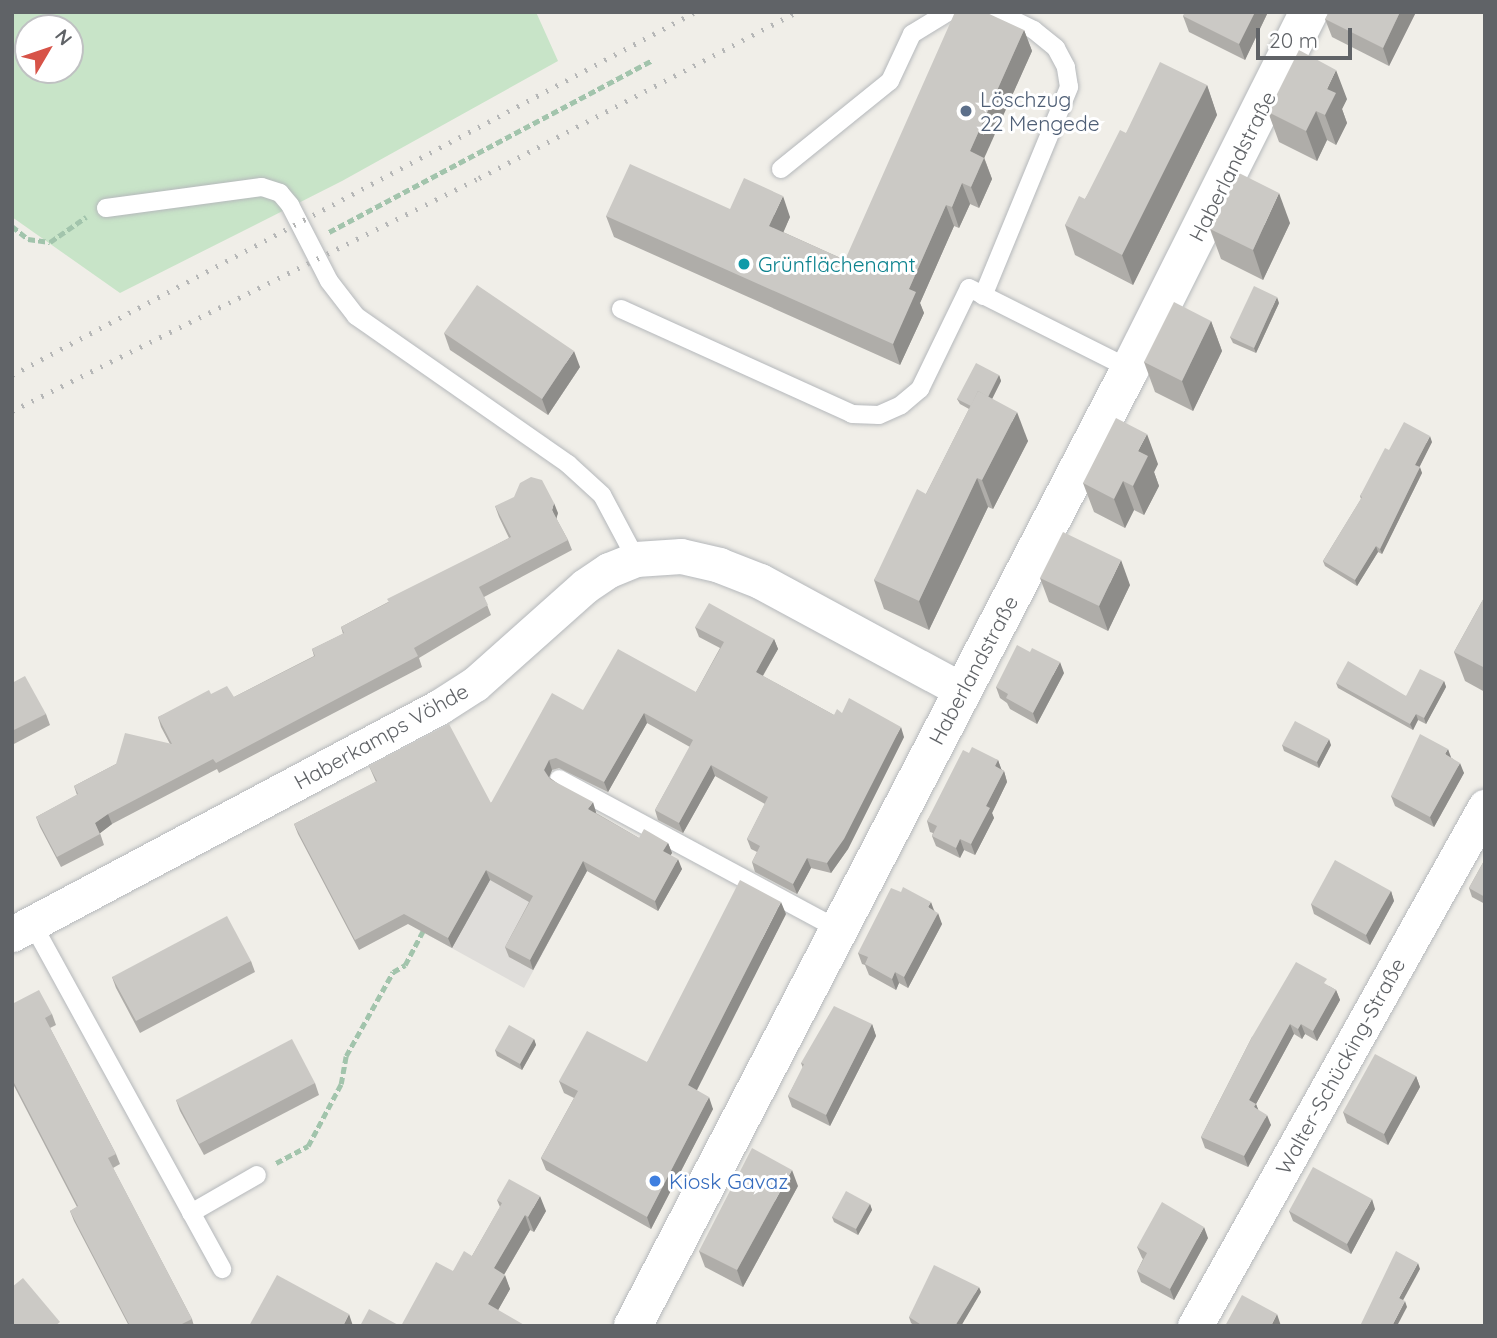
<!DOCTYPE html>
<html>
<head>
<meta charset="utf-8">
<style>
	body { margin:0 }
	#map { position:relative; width:1497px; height:1338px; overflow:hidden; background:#f0eee8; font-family:Quicksand,sans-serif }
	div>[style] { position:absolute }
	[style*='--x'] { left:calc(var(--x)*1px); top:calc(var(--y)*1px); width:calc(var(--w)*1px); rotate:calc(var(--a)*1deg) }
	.industrial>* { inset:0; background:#dfddda }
	.green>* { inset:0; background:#c8e4c8 }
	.path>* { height:4.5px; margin-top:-2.25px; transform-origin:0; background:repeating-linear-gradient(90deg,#a2c4ac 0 7px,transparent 0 10.5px) }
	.roads { filter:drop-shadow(0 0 2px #b5b8bb) drop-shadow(0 0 2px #b5b8bb) }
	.service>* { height:18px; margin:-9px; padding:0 9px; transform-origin:9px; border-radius:9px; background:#fff }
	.minor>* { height:35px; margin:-17.5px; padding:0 17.5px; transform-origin:17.5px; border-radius:17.5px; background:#fff }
	.tertiary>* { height:38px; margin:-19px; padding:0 19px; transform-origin:19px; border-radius:19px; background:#fff }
	.rail>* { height:5px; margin-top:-2.5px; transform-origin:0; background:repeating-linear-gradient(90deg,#b6b7b7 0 2px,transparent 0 11px) }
	.wall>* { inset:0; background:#afada9 }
	.shaded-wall>* { inset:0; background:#8e8d8a }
	.building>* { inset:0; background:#cbc9c5 }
	.dots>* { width:19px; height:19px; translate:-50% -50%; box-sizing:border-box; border:4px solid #fff; border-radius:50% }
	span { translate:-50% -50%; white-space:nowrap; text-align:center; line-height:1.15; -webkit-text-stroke:6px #fff; paint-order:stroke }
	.service-label { font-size:21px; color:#4e5e75 }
	.left { translate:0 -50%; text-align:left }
	.street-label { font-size:21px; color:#606367 }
	.culture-label { font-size:21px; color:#0d838f }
	.shop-label { font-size:21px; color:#366cbe }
	.frame { position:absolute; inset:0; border:14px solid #606367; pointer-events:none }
	.north { position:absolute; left:14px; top:14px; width:70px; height:70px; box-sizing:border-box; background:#fff; border:2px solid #bfc1c2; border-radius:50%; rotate:51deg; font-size:19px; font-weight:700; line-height:28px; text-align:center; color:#606367 }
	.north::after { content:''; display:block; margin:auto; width:24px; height:32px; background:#d75348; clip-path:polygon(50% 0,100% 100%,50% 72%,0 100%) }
	.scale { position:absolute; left:1256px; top:28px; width:96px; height:32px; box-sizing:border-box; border:4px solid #606367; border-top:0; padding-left:9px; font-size:21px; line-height:24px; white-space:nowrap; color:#606367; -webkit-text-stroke:5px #fff; paint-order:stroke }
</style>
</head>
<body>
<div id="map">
	<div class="industrial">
		<div style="clip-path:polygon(465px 866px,573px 897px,524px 988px,428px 935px)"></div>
	</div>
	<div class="green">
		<div style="clip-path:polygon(evenodd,12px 12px,536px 12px,558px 61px,342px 181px,120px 293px,12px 217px,12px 12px,28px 28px,70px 28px,70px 70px,28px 70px,28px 28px)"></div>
	</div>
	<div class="path">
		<div style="--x:12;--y:226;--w:21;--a:39"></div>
		<div style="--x:28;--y:239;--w:22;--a:8"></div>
		<div style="--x:50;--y:242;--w:44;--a:-34.8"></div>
		<div style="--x:329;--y:232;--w:367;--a:-28"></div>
		<div style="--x:276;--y:1163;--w:36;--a:-28"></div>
		<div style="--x:308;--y:1146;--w:70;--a:-62"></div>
		<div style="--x:341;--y:1084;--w:28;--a:-80"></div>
		<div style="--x:346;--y:1056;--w:96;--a:-60.8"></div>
		<div style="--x:393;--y:972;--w:14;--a:-30"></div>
		<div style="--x:405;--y:965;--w:41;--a:-62.2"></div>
	</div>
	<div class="roads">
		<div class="service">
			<div style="--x:781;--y:169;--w:140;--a:-38.9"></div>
			<div style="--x:890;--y:81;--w:52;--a:-64.9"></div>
			<div style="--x:912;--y:34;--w:42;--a:-31.4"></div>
			<div style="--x:106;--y:208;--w:157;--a:-7.7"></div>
			<div style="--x:262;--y:187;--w:19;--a:18"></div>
			<div style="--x:280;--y:193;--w:16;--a:50"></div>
			<div style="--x:290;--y:205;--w:85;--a:62.8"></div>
			<div style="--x:329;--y:281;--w:44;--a:52.4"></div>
			<div style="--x:356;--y:316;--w:259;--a:34.9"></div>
			<div style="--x:568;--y:464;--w:46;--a:42.4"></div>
			<div style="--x:602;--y:495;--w:72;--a:62"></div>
			<div style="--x:983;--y:296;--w:226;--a:-67.6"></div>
			<div style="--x:1069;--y:87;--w:20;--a:-99"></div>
			<div style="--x:1066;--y:67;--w:21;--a:-118"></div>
			<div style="--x:1056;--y:48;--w:28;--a:-141"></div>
			<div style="--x:1034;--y:30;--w:41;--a:-154.1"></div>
			<div style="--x:621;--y:309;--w:254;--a:24.4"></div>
			<div style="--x:852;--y:414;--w:27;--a:2"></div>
			<div style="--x:879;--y:415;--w:24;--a:-24"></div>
			<div style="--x:901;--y:405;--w:25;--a:-40"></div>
			<div style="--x:920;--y:389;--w:112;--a:-64.1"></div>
			<div style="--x:969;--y:288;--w:180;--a:26.7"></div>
			<div style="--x:559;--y:779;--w:318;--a:28.3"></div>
			<div style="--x:32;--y:923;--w:395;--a:61.2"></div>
			<div style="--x:191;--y:1213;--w:76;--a:-29.9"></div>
		</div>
		<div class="minor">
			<div style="--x:12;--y:934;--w:484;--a:-28"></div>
			<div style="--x:439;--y:707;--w:43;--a:-32.6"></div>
			<div style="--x:475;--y:684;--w:147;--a:-41.7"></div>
			<div style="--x:585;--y:586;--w:29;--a:-34"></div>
			<div style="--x:609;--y:570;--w:29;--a:-22"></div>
			<div style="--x:636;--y:559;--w:45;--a:-3.8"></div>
			<div style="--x:681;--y:556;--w:39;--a:13"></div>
			<div style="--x:719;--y:565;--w:44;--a:21.3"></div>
			<div style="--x:760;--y:581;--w:230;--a:28.4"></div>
			<div style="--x:1195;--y:1326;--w:595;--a:-60.8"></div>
		</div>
		<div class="tertiary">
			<div style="--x:633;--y:1326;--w:1078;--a:-62.56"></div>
			<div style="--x:1130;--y:369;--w:399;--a:-63.4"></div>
		</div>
	</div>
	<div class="rail">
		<div style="--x:12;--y:375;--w:773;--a:-27.99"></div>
		<div style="--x:12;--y:411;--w:522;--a:-26.52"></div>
		<div style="--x:479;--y:178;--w:359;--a:-27.6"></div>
	</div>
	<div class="wall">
		<div style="clip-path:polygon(1184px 12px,1268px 12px,1245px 60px,1189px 32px,1183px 16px,1185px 13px)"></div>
		<div style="clip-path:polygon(1416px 12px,1389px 66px,1332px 37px,1325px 19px)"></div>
		<div style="clip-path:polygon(1024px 30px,1032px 51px,984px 157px,992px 179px,979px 208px,970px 204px,959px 228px,954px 226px,920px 303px,924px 313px,900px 365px,614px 237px,606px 216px,730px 209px,790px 217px,783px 232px,845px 260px)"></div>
		<div style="clip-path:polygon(1207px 85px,1217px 115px,1133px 285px,1075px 255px,1065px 225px,1085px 199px,1126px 133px)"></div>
		<div style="clip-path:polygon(1347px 99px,1342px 109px,1347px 123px,1336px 145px,1327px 140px,1317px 161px,1279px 142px,1268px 112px)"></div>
		<div style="clip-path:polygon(1290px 223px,1263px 280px,1221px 259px,1210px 229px)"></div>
		<div style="clip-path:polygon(1279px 303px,1256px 353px,1233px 343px,1230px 337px)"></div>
		<div style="clip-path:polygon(1211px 321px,1222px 351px,1193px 411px,1155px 392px,1144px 362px)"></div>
		<div style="clip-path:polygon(444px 333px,580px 367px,548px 415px,450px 350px)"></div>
		<div style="clip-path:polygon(999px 375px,1001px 381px,992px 399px,1028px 441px,993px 509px,988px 507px,929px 630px,884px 609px,874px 580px,926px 494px,969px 409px,960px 404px,957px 399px)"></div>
		<div style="clip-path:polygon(1432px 442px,1419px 467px,1422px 473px,1382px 554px,1378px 552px,1357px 586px,1325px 566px,1323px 561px,1361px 499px,1360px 496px,1389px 450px)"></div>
		<div style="clip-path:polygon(1158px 464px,1154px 472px,1159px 486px,1144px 515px,1134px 510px,1125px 528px,1094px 512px,1083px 483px)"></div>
		<div style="clip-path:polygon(495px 506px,558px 513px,556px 518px,568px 540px,572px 550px,484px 597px,491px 615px,419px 658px,422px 667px,219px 773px,217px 769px,112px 824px,100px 833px,104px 845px,61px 867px,40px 827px,36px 817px,77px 795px,74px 786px,116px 764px,170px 744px,161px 727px,158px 717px,211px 694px,234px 697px,314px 656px,312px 649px,343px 634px,341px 627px,509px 538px,499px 517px)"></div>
		<div style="clip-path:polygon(1040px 578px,1130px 585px,1108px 631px,1049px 602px)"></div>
		<div style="clip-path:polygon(1485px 596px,1485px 692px,1465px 681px,1454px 652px)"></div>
		<div style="clip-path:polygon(695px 627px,774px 639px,778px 649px,763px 676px,834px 715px,842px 713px,904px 737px,848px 849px,831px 873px,811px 868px,797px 894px,755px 872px,752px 862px,757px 852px,751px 849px,747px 839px,765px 804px,715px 776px,683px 833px,658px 820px,655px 810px,690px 747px,647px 723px,608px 792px,559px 768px,552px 770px,549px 777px,596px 812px,596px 813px,639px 838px,668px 843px,672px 853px,670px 855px,682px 869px,658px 911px,587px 871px,533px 970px,509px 957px,505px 947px,529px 902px,490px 880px,452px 948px,408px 924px,359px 950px,298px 834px,294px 824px,376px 782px,369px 766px,491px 803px,583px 710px,696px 692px,720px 648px,699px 637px)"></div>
		<div style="clip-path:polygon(1064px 673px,1037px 724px,1010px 709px,1007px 703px,1000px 698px,996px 687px)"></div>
		<div style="clip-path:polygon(1444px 681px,1446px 687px,1426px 724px,1418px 720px,1413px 730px,1338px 688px,1336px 683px,1406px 696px)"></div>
		<div style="clip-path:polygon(12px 683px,46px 714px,50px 725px,12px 745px)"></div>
		<div style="clip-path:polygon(1282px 745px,1331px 745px,1319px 768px,1284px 751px)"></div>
		<div style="clip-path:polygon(969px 753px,998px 760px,1001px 769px,1004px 771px,1007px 782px,992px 813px,994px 818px,975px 855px,964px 850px,960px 858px,936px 846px,932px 836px,933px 833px,930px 832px,927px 821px)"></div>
		<div style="clip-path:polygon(1452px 758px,1464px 773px,1434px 827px,1395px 806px,1391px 796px)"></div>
		<div style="clip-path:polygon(1485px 859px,1485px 904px,1472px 897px,1469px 888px)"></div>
		<div style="clip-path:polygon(1391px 891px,1394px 901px,1370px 945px,1314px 914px,1311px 904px)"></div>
		<div style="clip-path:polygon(934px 910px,942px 924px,908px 988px,899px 983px,896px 990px,869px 975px,865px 965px,862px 964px,858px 953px)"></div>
		<div style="clip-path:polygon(786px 914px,696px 1090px,713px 1109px,651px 1229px,546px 1170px,541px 1158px,574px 1098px,564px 1093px,559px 1081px,647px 1062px)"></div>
		<div style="clip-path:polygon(251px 961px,255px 972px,140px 1033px,116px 988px,112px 977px)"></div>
		<div style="clip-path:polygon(1329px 986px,1336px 990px,1340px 1000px,1317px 1041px,1305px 1034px,1302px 1039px,1294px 1034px,1256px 1104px,1258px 1110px,1271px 1125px,1248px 1167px,1205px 1148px,1201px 1137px,1252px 1037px)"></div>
		<div style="clip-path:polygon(12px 1004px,52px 1014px,56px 1025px,50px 1028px,116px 1154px,120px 1164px,113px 1168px,192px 1319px,194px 1326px,129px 1326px,74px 1221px,70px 1211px,77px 1207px,12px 1082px)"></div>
		<div style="clip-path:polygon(872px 1024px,876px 1036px,830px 1126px,792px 1107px,788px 1096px,803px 1068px,801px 1063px)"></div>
		<div style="clip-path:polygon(534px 1039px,536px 1045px,522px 1070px,497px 1056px,495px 1050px)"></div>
		<div style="clip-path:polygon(1416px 1076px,1420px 1087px,1388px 1145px,1347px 1123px,1343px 1112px)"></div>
		<div style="clip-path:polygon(315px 1083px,319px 1095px,204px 1155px,180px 1111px,176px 1100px)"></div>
		<div style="clip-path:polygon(798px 1186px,743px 1287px,705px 1267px,699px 1251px)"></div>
		<div style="clip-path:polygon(497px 1200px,546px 1211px,534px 1232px,530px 1230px,504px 1275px,510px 1289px,498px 1310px,401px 1326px,453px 1271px,472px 1256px,500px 1207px)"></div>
		<div style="clip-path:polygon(870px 1204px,872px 1210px,858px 1235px,834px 1222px,832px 1217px)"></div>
		<div style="clip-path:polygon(1375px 1209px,1351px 1254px,1293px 1221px,1289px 1211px)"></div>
		<div style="clip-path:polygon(1208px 1238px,1174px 1300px,1141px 1282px,1137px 1271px,1143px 1259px,1142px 1258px,1137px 1247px)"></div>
		<div style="clip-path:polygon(981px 1292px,961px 1326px,915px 1326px,911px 1323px,909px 1317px)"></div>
	</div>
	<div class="shaded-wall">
		<div style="clip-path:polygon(1255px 12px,1268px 12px,1245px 60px,1239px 44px)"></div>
		<div style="clip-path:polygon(1400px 12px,1416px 12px,1389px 66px,1383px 48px)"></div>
		<div style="clip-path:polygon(1024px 30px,1032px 51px,978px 172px,970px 151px)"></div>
		<div style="clip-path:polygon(1336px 70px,1347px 99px,1342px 109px,1347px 123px,1336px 145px,1325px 115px,1327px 89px)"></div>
		<div style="clip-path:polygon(1207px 85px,1217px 115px,1133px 285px,1122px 255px)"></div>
		<div style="clip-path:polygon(1316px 111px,1327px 140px,1317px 161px,1306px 131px)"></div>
		<div style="clip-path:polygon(984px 158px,992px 179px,979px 208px,971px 187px)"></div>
		<div style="clip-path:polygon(962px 183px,970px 204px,959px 228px,952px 207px)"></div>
		<div style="clip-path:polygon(1279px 193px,1290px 223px,1263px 280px,1253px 250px)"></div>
		<div style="clip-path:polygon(783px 196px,790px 217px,777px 247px,769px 226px)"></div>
		<div style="clip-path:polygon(946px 205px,954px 226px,920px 303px,924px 313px,900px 365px,893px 344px,909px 289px)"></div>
		<div style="clip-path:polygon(1277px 297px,1279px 303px,1256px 353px,1254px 348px)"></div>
		<div style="clip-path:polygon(1211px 321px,1222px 351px,1193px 411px,1182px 381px)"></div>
		<div style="clip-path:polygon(574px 351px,580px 367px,548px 415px,542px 399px)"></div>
		<div style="clip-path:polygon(999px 375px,1001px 381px,983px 417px,981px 411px)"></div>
		<div style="clip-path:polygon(1017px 412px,1028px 441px,993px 509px,982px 480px)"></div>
		<div style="clip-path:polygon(1147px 434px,1158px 464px,1154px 472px,1159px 486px,1144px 515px,1133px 486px,1138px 451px)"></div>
		<div style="clip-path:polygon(1430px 436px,1432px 442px,1418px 470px,1415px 465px)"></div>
		<div style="clip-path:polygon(1420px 467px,1422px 473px,1382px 554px,1380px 549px)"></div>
		<div style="clip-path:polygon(977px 478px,988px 507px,929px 630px,919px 601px)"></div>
		<div style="clip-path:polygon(1123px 481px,1134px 510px,1125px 528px,1114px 499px)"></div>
		<div style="clip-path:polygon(554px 503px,558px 513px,556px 520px,552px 510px)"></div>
		<div style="clip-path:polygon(1376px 546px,1378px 552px,1357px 586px,1355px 580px)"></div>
		<div style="clip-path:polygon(1121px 560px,1130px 585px,1108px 631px,1099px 606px)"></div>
		<div style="clip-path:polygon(774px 639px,778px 649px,759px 682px,756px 672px)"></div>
		<div style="clip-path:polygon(1060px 662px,1064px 673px,1037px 724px,1033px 713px)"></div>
		<div style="clip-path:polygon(1444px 681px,1446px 687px,1426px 724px,1424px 718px)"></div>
		<div style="clip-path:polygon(644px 713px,647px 723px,608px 792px,604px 782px)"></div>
		<div style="clip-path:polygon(1416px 714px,1418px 720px,1413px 730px,1410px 724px)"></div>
		<div style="clip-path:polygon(901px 727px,904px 737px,848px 849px,831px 873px,827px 863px)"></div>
		<div style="clip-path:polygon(1329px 739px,1331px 745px,1319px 768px,1317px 762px)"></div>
		<div style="clip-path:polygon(1448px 749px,1452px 760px,1445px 754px)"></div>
		<div style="clip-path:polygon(549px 760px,552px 770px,548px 780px,544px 770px)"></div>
		<div style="clip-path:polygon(998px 760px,1002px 771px,995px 766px)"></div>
		<div style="clip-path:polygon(1460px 763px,1464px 773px,1434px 827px,1430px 817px)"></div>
		<div style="clip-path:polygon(711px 765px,715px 776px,683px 833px,679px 823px)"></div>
		<div style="clip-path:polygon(1004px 771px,1007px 782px,992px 813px,994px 818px,975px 855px,971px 844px,986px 806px)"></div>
		<div style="clip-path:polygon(593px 802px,596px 812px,592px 819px,588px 809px)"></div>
		<div style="clip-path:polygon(108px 814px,112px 824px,99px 834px,95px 823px)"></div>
		<div style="clip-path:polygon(960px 839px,964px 850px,960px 858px,956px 848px)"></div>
		<div style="clip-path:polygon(668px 843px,672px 853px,667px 861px,663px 851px)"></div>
		<div style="clip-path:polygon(807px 858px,811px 868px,797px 894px,793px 884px)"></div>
		<div style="clip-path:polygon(678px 859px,682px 869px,658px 911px,655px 901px)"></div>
		<div style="clip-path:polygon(583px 861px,587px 871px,533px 970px,530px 960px)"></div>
		<div style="clip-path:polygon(486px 870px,490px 880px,452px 948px,448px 938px)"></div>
		<div style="clip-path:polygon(1391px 891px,1394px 901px,1370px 945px,1366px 935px)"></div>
		<div style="clip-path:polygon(781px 902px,786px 914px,693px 1098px,688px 1085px)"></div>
		<div style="clip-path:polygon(931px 902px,935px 913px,928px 907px)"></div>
		<div style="clip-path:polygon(938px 913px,942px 924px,908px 988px,904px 977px)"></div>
		<div style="clip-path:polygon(895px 972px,899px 983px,896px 990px,892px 979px)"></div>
		<div style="clip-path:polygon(1336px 990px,1340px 1000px,1317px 1041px,1313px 1031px)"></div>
		<div style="clip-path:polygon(872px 1024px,876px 1036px,830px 1126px,826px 1115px)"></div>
		<div style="clip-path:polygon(1290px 1024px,1294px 1034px,1256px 1104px,1260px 1114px,1249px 1100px)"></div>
		<div style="clip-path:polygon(1301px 1024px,1305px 1034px,1302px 1039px,1298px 1029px)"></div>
		<div style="clip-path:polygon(534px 1039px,536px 1045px,522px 1070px,520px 1064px)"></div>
		<div style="clip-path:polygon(1416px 1076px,1420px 1087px,1388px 1145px,1384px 1134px)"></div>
		<div style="clip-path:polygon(709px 1097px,713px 1109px,651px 1229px,647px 1217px)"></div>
		<div style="clip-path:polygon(1267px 1115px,1271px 1125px,1248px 1167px,1244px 1156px)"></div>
		<div style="clip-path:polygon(792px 1170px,798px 1186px,743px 1287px,737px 1270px)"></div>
		<div style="clip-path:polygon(540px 1196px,546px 1211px,534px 1232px,528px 1217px)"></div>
		<div style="clip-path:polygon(1372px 1199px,1375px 1209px,1351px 1254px,1347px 1244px)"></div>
		<div style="clip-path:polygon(870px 1204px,872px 1210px,858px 1235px,856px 1229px)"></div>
		<div style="clip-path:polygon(525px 1215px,530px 1230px,499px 1283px,494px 1268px)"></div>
		<div style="clip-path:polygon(1204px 1227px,1208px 1238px,1174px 1300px,1170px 1289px)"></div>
		<div style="clip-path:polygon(1418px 1263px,1420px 1269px,1401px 1304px,1399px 1298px)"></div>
		<div style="clip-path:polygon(505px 1275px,510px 1289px,493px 1319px,488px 1304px)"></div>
		<div style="clip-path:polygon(979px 1287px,981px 1292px,961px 1326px,955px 1326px)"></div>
		<div style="clip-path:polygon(1405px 1301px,1407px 1307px,1397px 1326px,1392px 1326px)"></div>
		<div style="clip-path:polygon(349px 1314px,353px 1326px,343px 1326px)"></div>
		<div style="clip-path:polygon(1277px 1314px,1281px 1326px,1271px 1326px)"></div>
	</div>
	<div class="building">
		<div style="clip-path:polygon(955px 12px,985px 12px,1024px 30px,970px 151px,984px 158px,971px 187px,962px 183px,952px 207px,946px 205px,909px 289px,916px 292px,893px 344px,606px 216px,630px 164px,730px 209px,744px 178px,783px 196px,769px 226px,845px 260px)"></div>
		<div style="clip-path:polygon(1185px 12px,1255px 12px,1239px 44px,1183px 16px)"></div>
		<div style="clip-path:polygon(1329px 12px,1400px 12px,1383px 48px,1325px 19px)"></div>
		<div style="clip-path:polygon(1299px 50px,1336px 70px,1327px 89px,1336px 93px,1325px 115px,1316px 111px,1306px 131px,1268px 112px)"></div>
		<div style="clip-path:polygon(1160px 62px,1207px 85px,1122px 255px,1065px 225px,1079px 196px,1085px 199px,1120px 130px,1126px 133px)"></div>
		<div style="clip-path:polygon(1239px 173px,1279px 193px,1253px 250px,1210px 229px)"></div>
		<div style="clip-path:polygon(477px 285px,574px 351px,542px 399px,444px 333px)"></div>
		<div style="clip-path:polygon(1254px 286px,1277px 297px,1254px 348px,1230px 337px)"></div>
		<div style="clip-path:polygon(1174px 302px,1211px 321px,1182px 381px,1144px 362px)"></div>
		<div style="clip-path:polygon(976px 363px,999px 375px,988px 397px,978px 391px,971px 406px,957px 399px)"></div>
		<div style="clip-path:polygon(978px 391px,1017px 412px,982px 480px,977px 478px,919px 601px,874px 580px,917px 489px,926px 494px)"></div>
		<div style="clip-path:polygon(1116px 418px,1147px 434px,1138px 451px,1148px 456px,1133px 486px,1123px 481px,1114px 499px,1083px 483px)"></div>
		<div style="clip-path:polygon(1404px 422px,1430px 436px,1415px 465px,1420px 467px,1380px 549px,1376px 546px,1355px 580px,1323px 561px,1362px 497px,1360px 496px,1385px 448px,1389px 450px)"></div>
		<div style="clip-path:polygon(531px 477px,542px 480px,554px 503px,552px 510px,568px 540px,479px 587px,488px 605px,414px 648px,418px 656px,216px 763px,213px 759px,108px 814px,95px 823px,100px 834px,57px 857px,36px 817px,78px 794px,74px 786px,116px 764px,125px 733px,172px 744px,158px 717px,209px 690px,211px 694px,227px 686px,234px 697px,315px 656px,312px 649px,344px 633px,341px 627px,389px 602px,387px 599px,511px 537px,495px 506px,514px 497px,520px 483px)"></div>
		<div style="clip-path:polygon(1063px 532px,1121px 560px,1099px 606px,1040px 578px)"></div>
		<div style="clip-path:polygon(1485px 596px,1485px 668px,1454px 652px)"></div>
		<div style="clip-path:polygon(709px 603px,774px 639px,756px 672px,834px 715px,837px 709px,842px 713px,849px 698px,901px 727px,844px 839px,827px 863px,807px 858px,793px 884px,752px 862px,760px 846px,747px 839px,768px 797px,711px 765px,679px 823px,655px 810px,693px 740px,644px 713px,604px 782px,556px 758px,549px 760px,544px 770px,550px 779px,593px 802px,588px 809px,639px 838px,644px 829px,668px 843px,663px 851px,678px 859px,655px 901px,583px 861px,530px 960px,505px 947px,533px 896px,486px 870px,448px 938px,404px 914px,355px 940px,294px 824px,377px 781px,369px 766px,449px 724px,491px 803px,552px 693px,583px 710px,618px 649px,696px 692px,724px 642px,695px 627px)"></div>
		<div style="clip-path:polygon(1017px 645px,1030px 652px,1032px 648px,1060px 662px,1033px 713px,1006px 698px,1008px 694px,996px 687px)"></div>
		<div style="clip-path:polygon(1348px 661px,1406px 696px,1420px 669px,1444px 681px,1424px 718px,1416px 714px,1410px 724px,1336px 683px)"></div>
		<div style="clip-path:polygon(25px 676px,46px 714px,12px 731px,12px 683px)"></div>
		<div style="clip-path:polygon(1295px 721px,1329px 739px,1317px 762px,1282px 745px)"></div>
		<div style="clip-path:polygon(1420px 734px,1448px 749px,1445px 754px,1460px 763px,1430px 817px,1391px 796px)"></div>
		<div style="clip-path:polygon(972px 747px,998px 760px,995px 766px,1004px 771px,986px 806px,990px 808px,971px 844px,960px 839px,956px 848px,932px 836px,937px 826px,927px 821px,963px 750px,969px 753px)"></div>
		<div style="clip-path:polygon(1485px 859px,1485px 897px,1469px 888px)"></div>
		<div style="clip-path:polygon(1335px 860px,1391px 891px,1366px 935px,1311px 904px)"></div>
		<div style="clip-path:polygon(740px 880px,781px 902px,688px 1085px,709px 1097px,647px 1217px,541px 1158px,578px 1091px,559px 1081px,587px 1031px,647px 1062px)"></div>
		<div style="clip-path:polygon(903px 887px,931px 902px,928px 907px,938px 913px,904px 977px,895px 972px,892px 979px,865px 964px,868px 957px,858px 953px,891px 888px,901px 892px)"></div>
		<div style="clip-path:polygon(227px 916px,251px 961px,136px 1021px,112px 977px)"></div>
		<div style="clip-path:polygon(1296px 962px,1327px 979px,1324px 983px,1336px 990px,1313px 1031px,1301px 1024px,1298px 1029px,1290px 1024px,1249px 1100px,1256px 1104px,1254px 1107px,1267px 1115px,1244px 1156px,1201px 1137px,1252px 1037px)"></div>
		<div style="clip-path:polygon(39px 990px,52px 1014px,45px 1018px,116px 1154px,108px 1158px,192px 1319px,178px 1326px,130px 1326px,70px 1211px,78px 1206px,12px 1079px,12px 1004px)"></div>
		<div style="clip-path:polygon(834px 1006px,872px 1024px,826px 1115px,788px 1096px,804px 1064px,801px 1063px)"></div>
		<div style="clip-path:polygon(509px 1025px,534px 1039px,520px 1064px,495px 1050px)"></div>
		<div style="clip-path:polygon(292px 1039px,315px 1083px,199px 1144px,176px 1100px)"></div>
		<div style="clip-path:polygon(1375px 1054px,1416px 1076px,1384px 1134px,1343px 1112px)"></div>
		<div style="clip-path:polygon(752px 1148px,792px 1170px,737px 1270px,699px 1251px)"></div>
		<div style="clip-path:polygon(1313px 1167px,1372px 1199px,1347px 1244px,1289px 1211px)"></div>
		<div style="clip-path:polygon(509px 1179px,540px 1196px,528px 1217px,525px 1215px,494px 1268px,505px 1275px,488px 1304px,526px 1326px,401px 1326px,436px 1262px,453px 1271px,464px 1251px,472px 1256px,502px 1203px,497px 1200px)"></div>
		<div style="clip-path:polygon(846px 1191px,870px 1204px,856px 1229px,832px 1217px)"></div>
		<div style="clip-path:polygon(1162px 1202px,1204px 1227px,1170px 1289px,1137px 1271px,1147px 1253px,1137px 1247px)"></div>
		<div style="clip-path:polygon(1396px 1251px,1418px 1263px,1399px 1298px,1405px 1301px,1392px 1326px,1385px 1324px,1384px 1326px,1360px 1326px)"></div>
		<div style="clip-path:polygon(934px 1265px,979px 1287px,955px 1326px,923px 1326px,909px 1317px)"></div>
		<div style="clip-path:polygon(277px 1275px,349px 1314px,343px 1326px,249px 1326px)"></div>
		<div style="clip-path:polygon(23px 1278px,60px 1322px,55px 1326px,12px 1326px,12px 1287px)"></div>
		<div style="clip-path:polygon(1242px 1295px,1277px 1314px,1271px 1326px,1225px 1326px)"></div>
		<div style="clip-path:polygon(369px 1309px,400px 1326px,360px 1326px)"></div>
	</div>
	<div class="dots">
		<div style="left:966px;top:111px;background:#5c6f8a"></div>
		<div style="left:744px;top:264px;background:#0f9aa8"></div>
		<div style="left:655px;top:1181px;background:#3f7fe0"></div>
	</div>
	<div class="service-label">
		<span class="left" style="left:980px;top:111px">Löschzug<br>22 Mengede</span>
	</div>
	<div class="street-label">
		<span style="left:1232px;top:166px;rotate:-63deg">Haberlandstraße</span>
		<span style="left:973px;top:670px;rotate:-62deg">Haberlandstraße</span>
		<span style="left:381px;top:736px;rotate:-29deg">Haberkamps Vöhde</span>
		<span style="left:1340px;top:1066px;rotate:-61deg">Walter-Schücking-Straße</span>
	</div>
	<div class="culture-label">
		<span class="left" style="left:758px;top:264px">Grünflächenamt</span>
	</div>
	<div class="shop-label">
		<span class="left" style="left:669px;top:1181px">Kiosk Gavaz</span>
	</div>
	<div class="frame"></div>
	<div class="north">N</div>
	<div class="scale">20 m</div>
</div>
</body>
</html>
